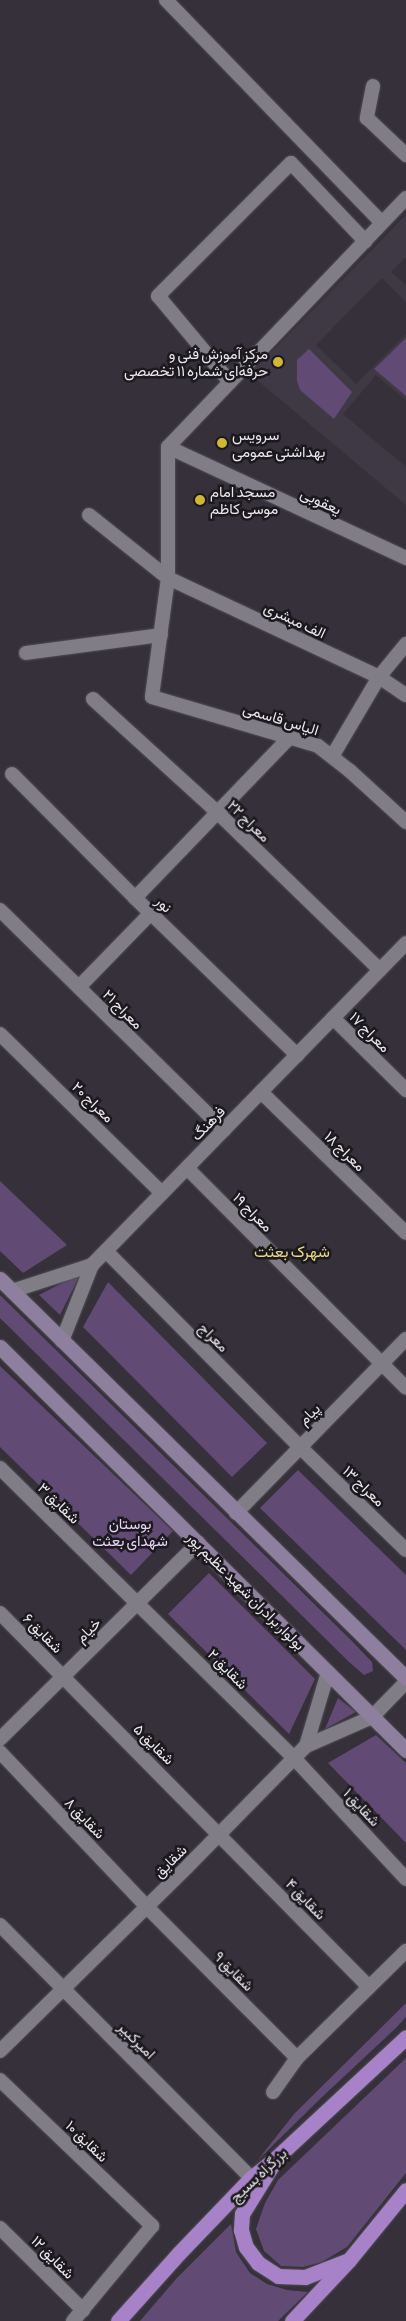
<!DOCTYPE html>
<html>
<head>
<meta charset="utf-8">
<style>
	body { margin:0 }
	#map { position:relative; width:406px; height:2321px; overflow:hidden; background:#353039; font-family:"Asap Condensed",Vazirmatn,sans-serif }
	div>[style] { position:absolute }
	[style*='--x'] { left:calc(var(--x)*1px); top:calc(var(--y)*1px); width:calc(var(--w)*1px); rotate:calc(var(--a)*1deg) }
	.built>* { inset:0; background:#3f3946 }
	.green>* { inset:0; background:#614a74 }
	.roads { filter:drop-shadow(0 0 1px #514e55) drop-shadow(0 0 1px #514e55) }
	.minor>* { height:14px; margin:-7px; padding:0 7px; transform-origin:7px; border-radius:7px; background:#817d86 }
	.secondary>* { height:15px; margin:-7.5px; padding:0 7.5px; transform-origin:7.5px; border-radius:7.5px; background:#8f7f9f }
	.trunk>* { height:15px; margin:-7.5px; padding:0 7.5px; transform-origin:7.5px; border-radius:7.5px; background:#a882c8 }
	.dots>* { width:14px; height:14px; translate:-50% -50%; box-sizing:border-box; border:2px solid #1b191d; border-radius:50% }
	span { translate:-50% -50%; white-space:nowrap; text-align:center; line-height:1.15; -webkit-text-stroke:5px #1b191d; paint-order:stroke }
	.poi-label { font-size:15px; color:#e9e6ec }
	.right { translate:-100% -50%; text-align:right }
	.left { translate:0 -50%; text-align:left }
	.street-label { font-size:15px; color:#e9e6ec }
	.park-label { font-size:15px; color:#e6d3f8 }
	.neighbourhood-label { font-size:16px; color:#e8d88a }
</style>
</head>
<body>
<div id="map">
	<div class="built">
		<div style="clip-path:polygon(406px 215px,406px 257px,391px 272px,406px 285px,406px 302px,382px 278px,316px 345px,356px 384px,406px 334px,406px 339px,374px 369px,406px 396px,406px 400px,376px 375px,343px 414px,406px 467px,406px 505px,256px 379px,254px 370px)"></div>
	</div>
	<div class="green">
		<div style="clip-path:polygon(405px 339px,406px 339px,406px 396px,374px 369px)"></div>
		<div style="clip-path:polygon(309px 349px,352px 392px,334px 419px,300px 390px,297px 381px,297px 360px)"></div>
		<div style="clip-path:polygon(0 1181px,67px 1245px,23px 1273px,0 1251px)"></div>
		<div style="clip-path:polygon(81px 1273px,60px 1315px,39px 1295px)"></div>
		<div style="clip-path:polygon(108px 1282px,267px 1443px,232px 1477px,83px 1327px)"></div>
		<div style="clip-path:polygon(0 1295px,352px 1641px,372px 1662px,373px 1671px,364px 1675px,348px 1661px,0 1318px)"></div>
		<div style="clip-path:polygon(0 1366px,173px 1531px,131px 1575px,0 1447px)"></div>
		<div style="clip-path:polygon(298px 1470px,406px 1575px,406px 1650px,260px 1508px)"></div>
		<div style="clip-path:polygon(209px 1573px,315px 1679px,289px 1734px,168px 1614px)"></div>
		<div style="clip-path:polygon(338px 1698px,356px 1712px,325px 1729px)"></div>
		<div style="clip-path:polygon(376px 1735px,406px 1763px,406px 1843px,328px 1763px)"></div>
		<div style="clip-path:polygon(406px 2003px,406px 2017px,397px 2027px,320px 2099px,257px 2161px,294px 2114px)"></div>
		<div style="clip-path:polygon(406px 2058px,406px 2173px,347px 2247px,322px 2262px,303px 2267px,281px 2266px,264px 2251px,256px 2229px,265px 2203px,278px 2180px)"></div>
		<div style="clip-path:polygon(231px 2224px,236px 2252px,250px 2273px,267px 2284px,287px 2290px,308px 2292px,278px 2321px,140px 2321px,176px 2279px)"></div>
	</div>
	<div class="roads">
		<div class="minor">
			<div style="--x:166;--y:0;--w:310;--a:45.9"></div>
			<div style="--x:373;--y:86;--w:33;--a:101"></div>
			<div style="--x:367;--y:118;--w:54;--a:43.5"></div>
			<div style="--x:406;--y:198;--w:344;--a:133.7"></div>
			<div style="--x:168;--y:447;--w:131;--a:90"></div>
			<div style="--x:168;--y:578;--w:120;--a:97.7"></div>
			<div style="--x:152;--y:697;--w:173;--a:16.4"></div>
			<div style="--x:318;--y:746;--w:41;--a:38"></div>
			<div style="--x:350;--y:771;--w:76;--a:42.3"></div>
			<div style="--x:230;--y:382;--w:112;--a:-129.9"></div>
			<div style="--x:158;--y:296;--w:188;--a:-45"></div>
			<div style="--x:291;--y:163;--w:108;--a:46.5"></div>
			<div style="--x:168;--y:447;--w:263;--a:25"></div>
			<div style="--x:89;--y:515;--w:101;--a:38.6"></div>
			<div style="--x:168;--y:578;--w:233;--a:25.1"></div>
			<div style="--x:379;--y:677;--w:32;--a:34"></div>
			<div style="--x:26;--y:653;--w:136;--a:-7.6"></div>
			<div style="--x:93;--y:699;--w:168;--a:42.3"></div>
			<div style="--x:217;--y:812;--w:227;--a:44.1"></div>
			<div style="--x:333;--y:755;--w:91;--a:-59.5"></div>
			<div style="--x:379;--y:677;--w:43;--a:-50.7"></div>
			<div style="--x:12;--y:774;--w:175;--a:45.2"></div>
			<div style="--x:135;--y:898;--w:226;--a:44.1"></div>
			<div style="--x:135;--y:898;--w:223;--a:-46.1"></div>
			<div style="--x:0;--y:910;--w:314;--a:44.5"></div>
			<div style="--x:79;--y:987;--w:103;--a:-45.8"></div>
			<div style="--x:333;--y:1018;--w:103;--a:44.6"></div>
			<div style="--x:0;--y:1034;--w:227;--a:44.5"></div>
			<div style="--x:261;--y:1092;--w:202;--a:44.2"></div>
			<div style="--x:187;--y:1168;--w:310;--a:45.1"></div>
			<div style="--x:106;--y:1251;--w:274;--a:45.3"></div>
			<div style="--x:299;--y:1446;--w:149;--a:44.2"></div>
			<div style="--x:12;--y:1291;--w:84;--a:-18"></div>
			<div style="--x:92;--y:1265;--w:450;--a:-45.7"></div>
			<div style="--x:62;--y:1341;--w:82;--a:-68.5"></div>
			<div style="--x:0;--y:1468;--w:413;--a:44.6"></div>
			<div style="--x:294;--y:1758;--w:165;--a:47.2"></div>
			<div style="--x:236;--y:1513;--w:243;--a:-45.7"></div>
			<div style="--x:0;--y:1613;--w:524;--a:45.39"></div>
			<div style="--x:0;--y:1739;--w:279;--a:-44.7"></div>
			<div style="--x:306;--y:1746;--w:72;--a:-23.7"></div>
			<div style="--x:372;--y:1717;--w:49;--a:-45.8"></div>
			<div style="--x:0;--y:1752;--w:214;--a:46.5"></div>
			<div style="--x:147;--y:1907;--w:213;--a:45.2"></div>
			<div style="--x:0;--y:1925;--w:356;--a:45.2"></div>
			<div style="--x:0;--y:2051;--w:262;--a:-44.5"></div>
			<div style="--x:187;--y:1867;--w:170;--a:-45.5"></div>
			<div style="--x:306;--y:1746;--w:77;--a:-73.4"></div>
			<div style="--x:0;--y:2080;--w:211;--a:43.8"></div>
			<div style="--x:152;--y:2226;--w:124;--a:129.7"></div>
			<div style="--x:273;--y:2092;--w:42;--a:-54.8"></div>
			<div style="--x:297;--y:2058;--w:153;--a:-44.5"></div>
			<div style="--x:0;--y:2228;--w:117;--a:44.7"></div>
		</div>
		<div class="secondary">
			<div style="--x:0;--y:1279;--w:569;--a:44.5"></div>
			<div style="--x:0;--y:1347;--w:572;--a:44.79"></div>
		</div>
		<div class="trunk">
			<div style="--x:271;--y:2167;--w:55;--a:121.7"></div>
			<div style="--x:242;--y:2214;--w:16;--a:94"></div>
			<div style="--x:241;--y:2230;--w:18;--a:74"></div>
			<div style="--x:246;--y:2247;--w:20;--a:53"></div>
			<div style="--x:258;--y:2263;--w:24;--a:33"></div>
			<div style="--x:278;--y:2276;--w:27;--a:2"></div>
			<div style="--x:305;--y:2277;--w:47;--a:-21.1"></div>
			<div style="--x:118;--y:2321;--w:91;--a:-48.1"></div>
			<div style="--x:179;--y:2253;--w:104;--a:-46.2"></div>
			<div style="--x:251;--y:2178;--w:33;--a:-39"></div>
			<div style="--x:277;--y:2157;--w:176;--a:-42.9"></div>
			<div style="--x:292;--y:2321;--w:83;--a:-46.9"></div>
			<div style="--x:349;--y:2260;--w:90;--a:-50.8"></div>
		</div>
	</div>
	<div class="dots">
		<div style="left:278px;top:362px;background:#d0b736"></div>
		<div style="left:222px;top:443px;background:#d0b736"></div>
		<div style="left:200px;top:500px;background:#d0b736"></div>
	</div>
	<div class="poi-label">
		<span class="right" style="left:268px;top:362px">مرکز آموزش فنی و<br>حرفه‌ای شماره ۱۱ تخصصی</span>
		<span class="left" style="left:232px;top:443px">سرویس<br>بهداشتی عمومی</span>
		<span class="left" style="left:210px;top:500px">مسجد امام<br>موسی کاظم</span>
	</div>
	<div class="street-label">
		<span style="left:321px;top:501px;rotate:25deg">یعقوبی</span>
		<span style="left:295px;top:620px;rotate:25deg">الف مبشری</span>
		<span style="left:281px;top:719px;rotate:17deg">الیاس قاسمی</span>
		<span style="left:249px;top:821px;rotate:44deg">معراج ۲۲</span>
		<span style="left:164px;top:904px;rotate:44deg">نور</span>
		<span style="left:123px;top:1009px;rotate:45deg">معراج ۲۱</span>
		<span style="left:370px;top:1032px;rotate:45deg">معراج ۱۷</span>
		<span style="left:93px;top:1102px;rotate:44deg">معراج ۲۰</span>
		<span style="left:208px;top:1123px;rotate:-46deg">فرهنگ</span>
		<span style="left:345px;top:1151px;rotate:44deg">معراج ۱۸</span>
		<span style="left:253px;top:1212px;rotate:45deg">معراج ۱۹</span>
		<span style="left:214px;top:1337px;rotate:45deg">معراج</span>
		<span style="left:309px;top:1414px;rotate:-45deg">پیام</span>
		<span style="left:364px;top:1486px;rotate:44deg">معراج ۱۳</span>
		<span style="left:59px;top:1503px;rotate:44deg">شقایق ۳</span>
		<span style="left:246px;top:1591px;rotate:45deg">بولوار برادران شهید عظیم‌ پور</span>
		<span style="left:88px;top:1630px;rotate:-45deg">خیام</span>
		<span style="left:43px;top:1633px;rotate:45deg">شقایق ۶</span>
		<span style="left:228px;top:1669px;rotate:45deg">شقایق ۲</span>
		<span style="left:154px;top:1744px;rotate:45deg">شقایق ۵</span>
		<span style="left:362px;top:1807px;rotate:47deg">شقایق ۱</span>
		<span style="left:85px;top:1818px;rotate:46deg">شقایق ۸</span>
		<span style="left:170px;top:1861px;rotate:-45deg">شقایق</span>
		<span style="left:306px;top:1899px;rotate:46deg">شقایق ۴</span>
		<span style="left:234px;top:1971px;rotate:45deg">شقایق ۹</span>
		<span style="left:137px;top:2040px;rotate:45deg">امیرکبیر</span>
		<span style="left:87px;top:2141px;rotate:44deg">شقایق ۱۰</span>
		<span style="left:258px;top:2175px;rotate:-43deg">بزرگراه بسیج</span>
		<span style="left:53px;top:2257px;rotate:45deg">شقایق ۱۲</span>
	</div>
	<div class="park-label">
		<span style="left:130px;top:1532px">بوستان<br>شهدای بعثت</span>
	</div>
	<div class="neighbourhood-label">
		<span style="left:292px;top:1251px">شهرک بعثت</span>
	</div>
</div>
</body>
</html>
